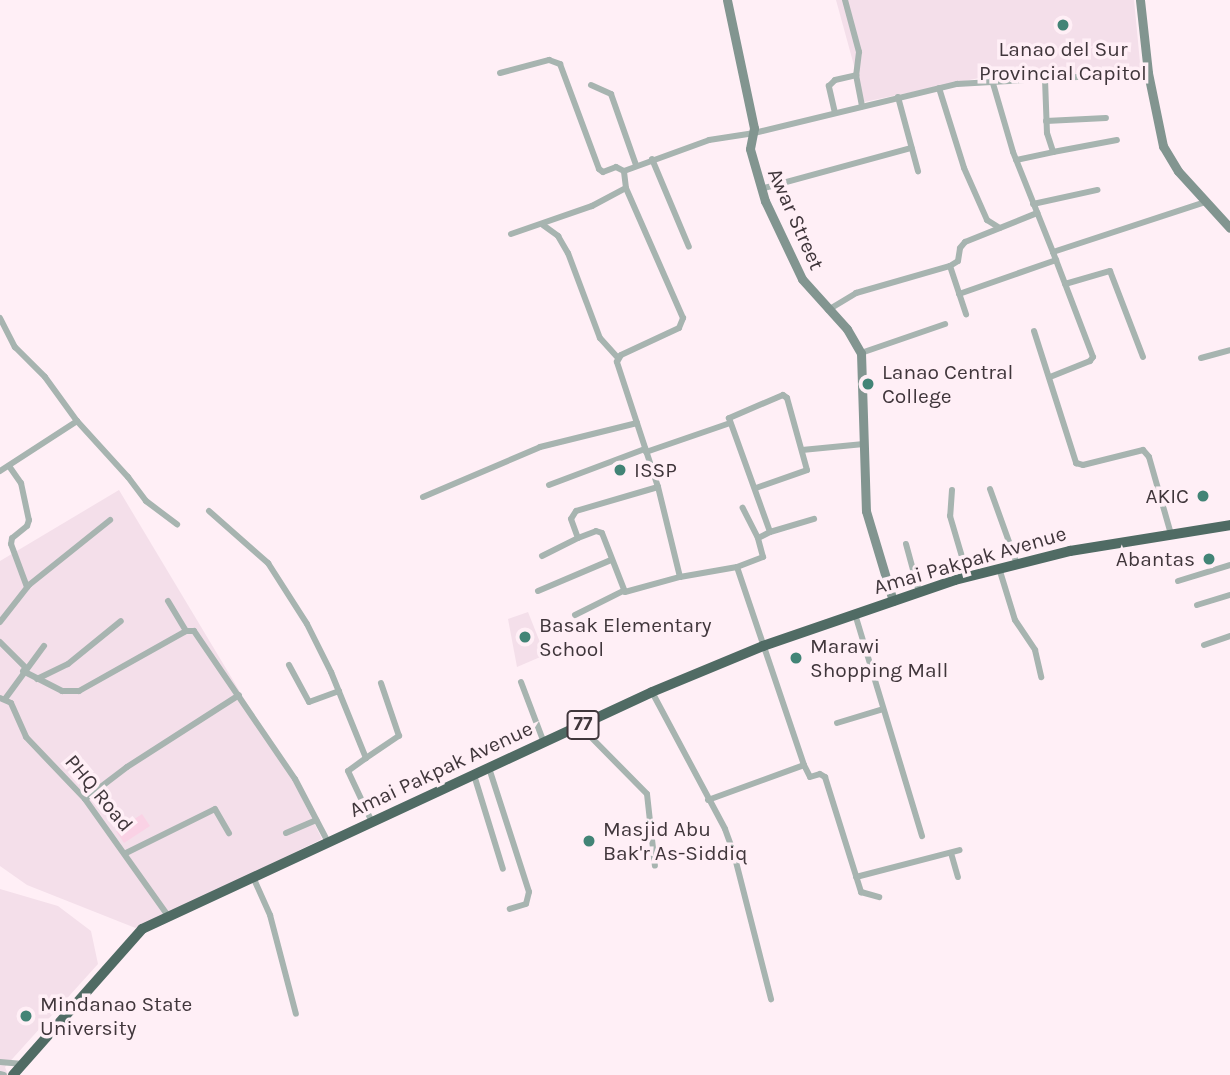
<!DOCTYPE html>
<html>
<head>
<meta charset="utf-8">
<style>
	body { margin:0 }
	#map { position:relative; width:1230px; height:1075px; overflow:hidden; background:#ffeff6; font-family:Karla,sans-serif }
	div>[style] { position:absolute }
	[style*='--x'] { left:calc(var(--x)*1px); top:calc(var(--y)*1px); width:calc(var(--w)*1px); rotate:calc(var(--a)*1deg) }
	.built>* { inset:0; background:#f4dfea }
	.green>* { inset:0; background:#fad2e5 }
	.street>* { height:6px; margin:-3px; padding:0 3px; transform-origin:3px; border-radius:3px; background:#a7b4b0 }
	.secondary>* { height:9px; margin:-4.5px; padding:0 4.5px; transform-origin:4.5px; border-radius:4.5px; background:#829590 }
	.highway>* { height:10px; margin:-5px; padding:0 5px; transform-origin:5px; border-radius:5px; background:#506b64 }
	.dots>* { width:19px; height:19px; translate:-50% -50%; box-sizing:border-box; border:4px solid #ffeff6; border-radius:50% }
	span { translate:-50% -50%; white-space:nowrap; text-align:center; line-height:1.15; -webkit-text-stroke:7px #ffeff6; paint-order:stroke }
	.shield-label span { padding:2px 5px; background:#ffeff6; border:2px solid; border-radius:5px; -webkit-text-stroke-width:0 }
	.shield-label { font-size:19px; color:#40363b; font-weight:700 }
	.poi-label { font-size:21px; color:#40363b }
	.left { translate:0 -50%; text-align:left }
	.right { translate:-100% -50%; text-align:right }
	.street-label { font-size:21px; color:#40363b }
</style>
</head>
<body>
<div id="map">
	<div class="built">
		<div style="clip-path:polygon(836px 0,1134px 0,1141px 73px,984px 77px,864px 102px)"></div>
		<div style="clip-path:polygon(119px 490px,294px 782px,322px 839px,138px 929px,27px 885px,0 866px,0 561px)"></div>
		<div style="clip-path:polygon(528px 612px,545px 655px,517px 667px,508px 619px)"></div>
		<div style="clip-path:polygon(0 889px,58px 906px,91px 931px,98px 964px,5px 1067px,8px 1075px,0 1075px)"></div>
	</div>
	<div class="green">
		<div style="clip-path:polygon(142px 814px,150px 826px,124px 843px,116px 831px)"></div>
	</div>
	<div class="street">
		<div style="--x:845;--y:0;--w:54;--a:74.9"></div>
		<div style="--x:859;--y:52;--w:23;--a:97"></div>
		<div style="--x:856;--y:75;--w:32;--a:79"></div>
		<div style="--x:500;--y:73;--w:51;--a:-14.9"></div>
		<div style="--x:549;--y:60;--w:12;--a:20"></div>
		<div style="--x:560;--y:64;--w:112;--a:69.6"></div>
		<div style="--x:599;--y:169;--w:5;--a:37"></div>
		<div style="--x:603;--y:172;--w:14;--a:-21"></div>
		<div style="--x:616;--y:167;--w:9;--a:27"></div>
		<div style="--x:1045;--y:79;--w:54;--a:87.9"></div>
		<div style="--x:1047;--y:133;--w:20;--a:72"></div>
		<div style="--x:1053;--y:152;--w:65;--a:-10.6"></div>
		<div style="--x:992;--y:80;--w:75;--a:73.7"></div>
		<div style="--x:1013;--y:152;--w:108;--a:68.2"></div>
		<div style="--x:1053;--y:252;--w:160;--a:-18.2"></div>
		<div style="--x:591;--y:85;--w:22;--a:24"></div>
		<div style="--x:611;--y:94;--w:75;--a:70.6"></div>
		<div style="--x:939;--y:88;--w:84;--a:72.6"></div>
		<div style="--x:964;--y:168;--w:57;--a:66.1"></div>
		<div style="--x:987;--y:220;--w:15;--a:32"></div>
		<div style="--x:898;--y:97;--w:77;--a:74.9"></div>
		<div style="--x:835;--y:113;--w:28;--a:-103"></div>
		<div style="--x:829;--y:86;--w:8;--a:-45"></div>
		<div style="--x:835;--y:80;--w:22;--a:-13"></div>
		<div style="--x:1046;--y:121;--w:60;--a:-2.9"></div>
		<div style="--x:652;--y:159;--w:95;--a:67.2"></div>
		<div style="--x:1016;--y:160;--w:38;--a:-12"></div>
		<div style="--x:761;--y:189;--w:156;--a:-15.3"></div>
		<div style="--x:1033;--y:204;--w:66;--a:-12.3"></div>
		<div style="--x:543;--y:225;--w:19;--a:36"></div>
		<div style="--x:558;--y:236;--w:20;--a:60"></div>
		<div style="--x:568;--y:253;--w:91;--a:69.4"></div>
		<div style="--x:600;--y:338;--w:27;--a:48"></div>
		<div style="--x:511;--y:234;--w:86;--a:-19.1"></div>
		<div style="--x:592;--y:206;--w:38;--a:-28"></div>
		<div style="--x:950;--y:266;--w:9;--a:-32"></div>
		<div style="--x:958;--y:261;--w:13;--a:-81"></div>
		<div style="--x:960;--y:248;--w:8;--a:-50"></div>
		<div style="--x:965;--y:242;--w:78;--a:-21.9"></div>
		<div style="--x:1065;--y:284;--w:47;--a:-16.1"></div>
		<div style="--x:1110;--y:271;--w:92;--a:69"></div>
		<div style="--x:959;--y:294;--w:103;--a:-19.3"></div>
		<div style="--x:828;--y:310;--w:33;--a:-31"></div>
		<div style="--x:856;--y:293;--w:98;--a:-16"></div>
		<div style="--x:950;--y:266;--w:51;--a:71.6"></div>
		<div style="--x:0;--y:318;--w:33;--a:63"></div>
		<div style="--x:15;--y:347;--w:42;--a:45"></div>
		<div style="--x:45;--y:377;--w:54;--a:54"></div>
		<div style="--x:77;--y:421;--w:76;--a:47.7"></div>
		<div style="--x:128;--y:477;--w:30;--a:53"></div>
		<div style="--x:146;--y:501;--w:39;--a:37"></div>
		<div style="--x:1034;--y:331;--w:139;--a:72.3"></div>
		<div style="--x:1076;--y:463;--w:7;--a:16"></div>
		<div style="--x:1083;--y:465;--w:62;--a:-14"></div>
		<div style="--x:1143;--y:450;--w:9;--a:49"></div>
		<div style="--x:1149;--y:457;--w:80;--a:74.1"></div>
		<div style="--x:861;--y:353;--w:89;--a:-19"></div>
		<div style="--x:1201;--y:358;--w:30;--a:-15"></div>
		<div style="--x:1050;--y:377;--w:43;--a:-21.8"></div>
		<div style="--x:1090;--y:361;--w:5;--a:-53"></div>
		<div style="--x:1093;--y:357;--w:112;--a:-110.9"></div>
		<div style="--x:802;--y:450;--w:62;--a:-5.5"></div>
		<div style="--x:646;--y:452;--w:89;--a:-19"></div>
		<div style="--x:9;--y:466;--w:21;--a:55"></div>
		<div style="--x:21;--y:483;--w:38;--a:78"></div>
		<div style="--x:29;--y:520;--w:6;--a:108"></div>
		<div style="--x:27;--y:526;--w:19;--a:141"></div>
		<div style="--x:12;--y:538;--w:6;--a:99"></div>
		<div style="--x:11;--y:544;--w:46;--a:69.6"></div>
		<div style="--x:0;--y:471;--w:92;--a:-33"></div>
		<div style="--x:549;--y:485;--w:103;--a:-20.6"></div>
		<div style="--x:658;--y:487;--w:85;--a:163.7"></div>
		<div style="--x:576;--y:511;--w:9;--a:122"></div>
		<div style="--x:571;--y:519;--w:20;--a:70"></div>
		<div style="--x:578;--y:538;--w:19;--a:-21"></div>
		<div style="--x:596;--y:531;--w:6;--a:18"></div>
		<div style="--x:602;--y:533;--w:63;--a:68.7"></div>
		<div style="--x:625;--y:592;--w:57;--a:-15.3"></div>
		<div style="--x:756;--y:488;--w:54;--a:-19.4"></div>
		<div style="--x:807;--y:470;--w:75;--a:-105.5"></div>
		<div style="--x:787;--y:398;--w:5;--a:-143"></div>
		<div style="--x:783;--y:395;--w:59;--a:156.9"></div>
		<div style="--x:729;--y:418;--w:121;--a:70.2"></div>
		<div style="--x:770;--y:532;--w:13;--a:153"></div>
		<div style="--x:990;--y:489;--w:80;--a:70.2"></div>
		<div style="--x:952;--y:490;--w:26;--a:94"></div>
		<div style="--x:950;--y:516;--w:64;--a:73.6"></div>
		<div style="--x:423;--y:497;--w:127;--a:-23.1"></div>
		<div style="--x:540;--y:447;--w:100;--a:-13.9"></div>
		<div style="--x:209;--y:511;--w:79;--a:41.4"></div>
		<div style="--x:268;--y:563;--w:72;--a:57.4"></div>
		<div style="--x:307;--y:624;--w:54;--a:63.4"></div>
		<div style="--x:331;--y:672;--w:93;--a:67.9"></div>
		<div style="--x:366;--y:758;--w:22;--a:144"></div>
		<div style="--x:348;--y:771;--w:56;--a:64.8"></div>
		<div style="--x:770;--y:532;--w:46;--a:-16.5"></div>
		<div style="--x:906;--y:544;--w:50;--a:74.8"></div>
		<div style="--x:542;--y:556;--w:40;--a:-26.6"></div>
		<div style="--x:737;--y:567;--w:28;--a:-21"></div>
		<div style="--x:763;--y:557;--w:20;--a:-105"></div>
		<div style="--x:758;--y:538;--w:34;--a:-117"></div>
		<div style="--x:999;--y:568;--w:54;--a:72.9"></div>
		<div style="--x:1015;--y:620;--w:36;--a:56"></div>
		<div style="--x:1035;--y:650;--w:28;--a:77"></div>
		<div style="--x:1178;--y:581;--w:54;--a:-17.1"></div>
		<div style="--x:538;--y:591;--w:79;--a:-23"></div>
		<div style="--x:168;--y:601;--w:35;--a:59"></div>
		<div style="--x:1197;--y:605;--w:34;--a:-17"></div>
		<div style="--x:855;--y:614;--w:232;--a:73.2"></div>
		<div style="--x:575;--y:615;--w:54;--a:-26.6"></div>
		<div style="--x:0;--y:622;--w:47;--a:-51.9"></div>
		<div style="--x:29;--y:585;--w:104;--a:-38.7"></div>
		<div style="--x:0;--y:642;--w:37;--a:45"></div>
		<div style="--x:1204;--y:645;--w:28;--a:-19"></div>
		<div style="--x:289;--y:665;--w:42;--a:61.6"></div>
		<div style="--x:309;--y:702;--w:32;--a:-20"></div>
		<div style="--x:23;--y:671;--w:44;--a:27.1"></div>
		<div style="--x:62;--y:691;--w:17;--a:0"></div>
		<div style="--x:79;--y:691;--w:123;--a:-29.3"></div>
		<div style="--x:186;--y:631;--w:8;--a:0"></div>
		<div style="--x:194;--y:631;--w:179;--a:55.7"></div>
		<div style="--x:295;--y:779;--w:71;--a:62.4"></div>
		<div style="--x:37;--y:679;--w:34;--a:-26"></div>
		<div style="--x:68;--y:664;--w:68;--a:-39.1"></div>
		<div style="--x:521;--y:682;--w:65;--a:69.3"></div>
		<div style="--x:652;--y:692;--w:155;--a:61.9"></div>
		<div style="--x:725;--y:829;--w:27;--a:70"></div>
		<div style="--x:734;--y:854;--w:150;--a:75.7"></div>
		<div style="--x:0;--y:698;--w:12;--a:24"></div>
		<div style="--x:11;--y:703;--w:37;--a:66"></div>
		<div style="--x:26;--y:737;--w:86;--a:46.4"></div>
		<div style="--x:85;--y:799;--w:143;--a:54.6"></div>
		<div style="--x:5;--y:699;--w:66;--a:-53.7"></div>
		<div style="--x:837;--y:723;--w:48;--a:-16.9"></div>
		<div style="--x:580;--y:726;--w:95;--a:45.4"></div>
		<div style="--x:647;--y:794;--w:72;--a:83.7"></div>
		<div style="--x:366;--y:758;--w:40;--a:-34"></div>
		<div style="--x:399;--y:736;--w:56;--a:-108.8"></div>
		<div style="--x:804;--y:765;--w:13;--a:63"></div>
		<div style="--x:810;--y:777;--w:10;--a:-17"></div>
		<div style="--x:820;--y:774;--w:6;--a:31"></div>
		<div style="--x:825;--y:777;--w:121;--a:72.6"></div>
		<div style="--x:861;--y:892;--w:19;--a:16"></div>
		<div style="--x:489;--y:768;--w:130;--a:72.1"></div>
		<div style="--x:529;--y:892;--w:12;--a:104"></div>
		<div style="--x:526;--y:904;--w:17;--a:163"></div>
		<div style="--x:474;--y:775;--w:98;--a:72.9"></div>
		<div style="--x:85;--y:799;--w:53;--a:-37.3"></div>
		<div style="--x:127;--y:767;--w:133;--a:-32.7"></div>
		<div style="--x:708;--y:800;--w:102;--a:-20"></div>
		<div style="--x:804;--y:765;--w:209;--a:-108.7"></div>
		<div style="--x:737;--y:567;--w:58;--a:170"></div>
		<div style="--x:680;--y:577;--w:93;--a:-103.7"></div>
		<div style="--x:658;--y:487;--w:132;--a:-108.2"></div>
		<div style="--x:617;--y:362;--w:8;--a:-60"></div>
		<div style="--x:621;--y:355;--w:64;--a:-25"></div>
		<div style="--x:679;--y:328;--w:11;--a:-68"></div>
		<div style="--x:683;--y:318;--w:142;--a:-113.7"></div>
		<div style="--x:626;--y:188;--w:17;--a:-97"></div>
		<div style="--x:624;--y:171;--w:90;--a:-20"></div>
		<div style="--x:709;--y:140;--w:46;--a:-8.8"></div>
		<div style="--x:754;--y:133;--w:209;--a:-13.6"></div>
		<div style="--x:957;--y:84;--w:191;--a:-3.3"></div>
		<div style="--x:286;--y:833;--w:33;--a:-23"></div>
		<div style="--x:126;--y:853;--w:99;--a:-26.3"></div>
		<div style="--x:215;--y:809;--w:28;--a:60"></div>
		<div style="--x:951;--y:853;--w:25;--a:74"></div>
		<div style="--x:253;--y:877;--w:42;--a:65.9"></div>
		<div style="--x:270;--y:915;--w:102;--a:75.3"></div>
		<div style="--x:856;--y:877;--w:107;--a:-14.6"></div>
		<div style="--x:0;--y:1062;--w:23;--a:5"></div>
		<div style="--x:0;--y:1074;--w:4;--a:14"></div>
	</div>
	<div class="secondary">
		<div style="--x:727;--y:0;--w:131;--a:78.1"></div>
		<div style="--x:754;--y:128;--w:21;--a:101"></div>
		<div style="--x:750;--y:149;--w:54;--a:73.9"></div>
		<div style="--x:765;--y:201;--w:86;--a:64.6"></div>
		<div style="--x:802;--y:279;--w:67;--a:48"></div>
		<div style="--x:847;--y:329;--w:28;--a:60"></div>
		<div style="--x:861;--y:353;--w:158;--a:88.2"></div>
		<div style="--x:866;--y:511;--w:94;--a:73.3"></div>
		<div style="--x:1140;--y:0;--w:73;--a:83.7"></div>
		<div style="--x:1148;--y:73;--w:75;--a:78.4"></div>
		<div style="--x:1163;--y:146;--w:29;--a:59"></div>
		<div style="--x:1178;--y:171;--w:77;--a:47.6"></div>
	</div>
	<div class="highway">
		<div style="--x:13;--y:1075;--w:195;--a:-48.5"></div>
		<div style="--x:142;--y:929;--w:562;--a:-24.92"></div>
		<div style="--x:652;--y:692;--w:120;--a:-22.5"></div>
		<div style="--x:763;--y:646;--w:203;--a:-19"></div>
		<div style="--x:955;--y:580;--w:119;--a:-14.2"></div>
		<div style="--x:1070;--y:551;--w:162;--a:-9.2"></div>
	</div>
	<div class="dots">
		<div style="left:1063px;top:25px;background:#428476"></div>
		<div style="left:868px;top:384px;background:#428476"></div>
		<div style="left:620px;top:470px;background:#428476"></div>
		<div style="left:1203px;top:496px;background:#428476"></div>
		<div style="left:1209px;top:559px;background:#428476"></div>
		<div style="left:525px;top:637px;background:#428476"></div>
		<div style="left:796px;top:658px;background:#428476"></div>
		<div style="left:589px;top:841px;background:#428476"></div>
		<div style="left:26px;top:1016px;background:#428476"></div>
	</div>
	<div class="shield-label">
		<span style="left:583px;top:725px">77</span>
	</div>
	<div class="poi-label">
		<span style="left:1063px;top:61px">Lanao del Sur<br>Provincial Capitol</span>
		<span class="left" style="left:882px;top:384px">Lanao Central<br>College</span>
		<span class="left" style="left:634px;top:470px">ISSP</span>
		<span class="right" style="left:1189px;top:496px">AKIC</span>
		<span class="right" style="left:1195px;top:559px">Abantas</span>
		<span class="left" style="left:539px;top:637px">Basak Elementary<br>School</span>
		<span class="left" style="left:810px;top:658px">Marawi<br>Shopping Mall</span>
		<span class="left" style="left:603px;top:841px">Masjid Abu<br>Bak'r As-Siddiq</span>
		<span class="left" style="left:40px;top:1016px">Mindanao State<br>University</span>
	</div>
	<div class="street-label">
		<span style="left:796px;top:219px;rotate:66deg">Awar Street</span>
		<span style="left:970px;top:560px;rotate:-16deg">Amai Pakpak Avenue</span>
		<span style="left:441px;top:769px;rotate:-25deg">Amai Pakpak Avenue</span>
		<span style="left:99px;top:793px;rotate:50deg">PHQ Road</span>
	</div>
</div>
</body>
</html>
